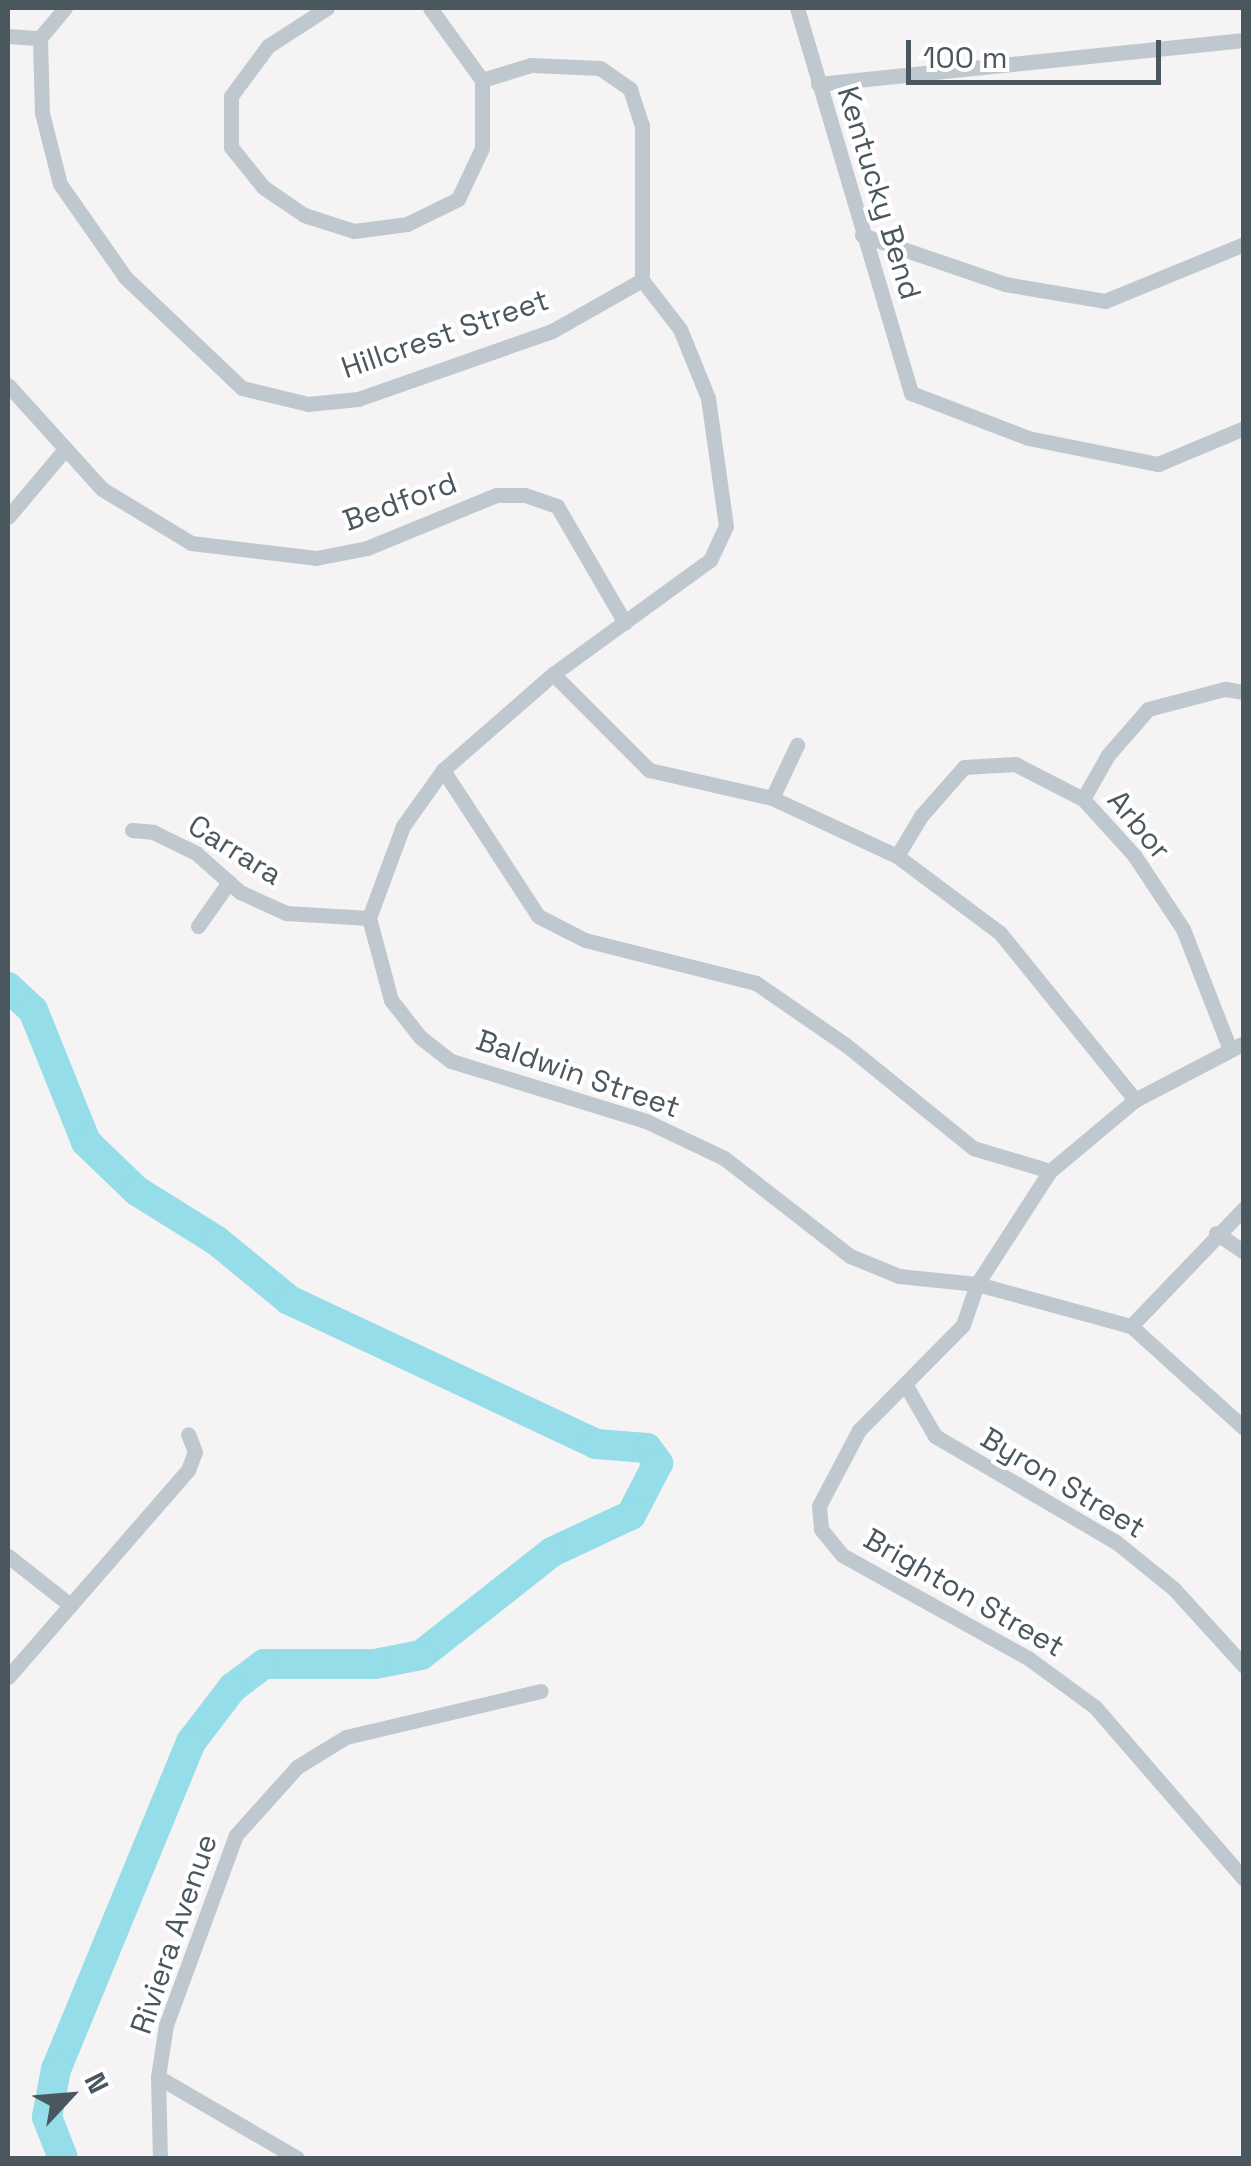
<!DOCTYPE html>
<html>
<head>
<meta charset="utf-8">
<style>
	body { margin:0 }
	#map { position:relative; width:1251px; height:2166px; overflow:hidden; background:#f5f3f3; font-family:"Space Grotesk",sans-serif }
	div>[style] { position:absolute }
	[style*='--x'] { left:calc(var(--x)*1px); top:calc(var(--y)*1px); width:calc(var(--w)*1px); rotate:calc(var(--a)*1deg) }
	.river>* { height:30px; margin:-15px; padding:0 15px; transform-origin:15px; border-radius:15px; background:#95dde8 }
	.street>* { height:15px; margin:-7.5px; padding:0 7.5px; transform-origin:7.5px; border-radius:7.5px; background:#bfc8ce }
	span { translate:-50% -50%; white-space:nowrap; text-align:center; line-height:1.15; -webkit-text-stroke:8px #fff; paint-order:stroke }
	.street-label { font-size:30px; color:#4b575f }
	.frame { position:absolute; inset:0; border:10px solid #4b575f; pointer-events:none }
	.north { position:absolute; left:20px; top:2046px; width:100px; height:100px; -webkit-text-stroke:8px #fff; paint-order:stroke; rotate:64deg; font-size:28px; font-weight:700; line-height:40px; text-align:center; color:#4b575f }
	.north::after { content:''; display:block; margin:auto; width:35px; height:45px; background:#4b575f; clip-path:polygon(50% 0,100% 100%,50% 72%,0 100%) }
	.scale { position:absolute; left:906px; top:40px; width:255px; height:45px; box-sizing:border-box; border:5px solid #4b575f; border-top:0; padding-left:12px; font-size:30px; line-height:35px; white-space:nowrap; color:#4b575f; -webkit-text-stroke:8px #fff; paint-order:stroke }
</style>
</head>
<body>
<div id="map">
	<div class="river">
		<div style="--x:8;--y:987;--w:34;--a:43"></div>
		<div style="--x:33;--y:1010;--w:142;--a:68.1"></div>
		<div style="--x:86;--y:1142;--w:71;--a:43.9"></div>
		<div style="--x:137;--y:1191;--w:94;--a:32"></div>
		<div style="--x:217;--y:1241;--w:93;--a:39.3"></div>
		<div style="--x:289;--y:1300;--w:339;--a:25.1"></div>
		<div style="--x:596;--y:1444;--w:51;--a:4.5"></div>
		<div style="--x:647;--y:1448;--w:19;--a:54"></div>
		<div style="--x:658;--y:1463;--w:59;--a:117.4"></div>
		<div style="--x:631;--y:1515;--w:87;--a:154.9"></div>
		<div style="--x:552;--y:1552;--w:167;--a:141.8"></div>
		<div style="--x:421;--y:1655;--w:47;--a:168.9"></div>
		<div style="--x:375;--y:1664;--w:111;--a:180"></div>
		<div style="--x:264;--y:1664;--w:39;--a:143"></div>
		<div style="--x:233;--y:1687;--w:69;--a:127.4"></div>
		<div style="--x:191;--y:1742;--w:354;--a:112.4"></div>
		<div style="--x:56;--y:2069;--w:49;--a:100.6"></div>
		<div style="--x:47;--y:2117;--w:44;--a:68.7"></div>
	</div>
	<div class="street">
		<div style="--x:65;--y:8;--w:39;--a:130"></div>
		<div style="--x:40;--y:38;--w:75;--a:88.5"></div>
		<div style="--x:42;--y:113;--w:73;--a:75.8"></div>
		<div style="--x:60;--y:184;--w:113;--a:55"></div>
		<div style="--x:125;--y:277;--w:161;--a:43.5"></div>
		<div style="--x:242;--y:388;--w:68;--a:13.6"></div>
		<div style="--x:308;--y:404;--w:50;--a:-5.7"></div>
		<div style="--x:358;--y:399;--w:206;--a:-19.3"></div>
		<div style="--x:552;--y:331;--w:103;--a:-29.5"></div>
		<div style="--x:327;--y:8;--w:70;--a:147.2"></div>
		<div style="--x:268;--y:46;--w:62;--a:126.5"></div>
		<div style="--x:231;--y:96;--w:51;--a:90"></div>
		<div style="--x:231;--y:147;--w:51;--a:51.3"></div>
		<div style="--x:263;--y:187;--w:50;--a:34.3"></div>
		<div style="--x:304;--y:215;--w:52;--a:17.7"></div>
		<div style="--x:354;--y:231;--w:53;--a:-7.5"></div>
		<div style="--x:407;--y:224;--w:57;--a:-26.1"></div>
		<div style="--x:458;--y:199;--w:56;--a:-64.8"></div>
		<div style="--x:482;--y:148;--w:68;--a:-90"></div>
		<div style="--x:430;--y:8;--w:89;--a:54.2"></div>
		<div style="--x:797;--y:8;--w:402;--a:73.5"></div>
		<div style="--x:911;--y:393;--w:125;--a:21"></div>
		<div style="--x:1028;--y:438;--w:133;--a:11.3"></div>
		<div style="--x:1158;--y:464;--w:93;--a:-22.7"></div>
		<div style="--x:8;--y:36;--w:32;--a:4"></div>
		<div style="--x:482;--y:80;--w:51;--a:-17"></div>
		<div style="--x:531;--y:65;--w:69;--a:2.5"></div>
		<div style="--x:600;--y:68;--w:37;--a:35"></div>
		<div style="--x:630;--y:89;--w:38;--a:72"></div>
		<div style="--x:642;--y:125;--w:155;--a:90"></div>
		<div style="--x:642;--y:280;--w:62;--a:52.2"></div>
		<div style="--x:680;--y:329;--w:74;--a:67.9"></div>
		<div style="--x:708;--y:398;--w:129;--a:82"></div>
		<div style="--x:726;--y:526;--w:38;--a:115"></div>
		<div style="--x:710;--y:560;--w:194;--a:144"></div>
		<div style="--x:553;--y:674;--w:146;--a:138.9"></div>
		<div style="--x:443;--y:770;--w:69;--a:125.5"></div>
		<div style="--x:403;--y:826;--w:98;--a:110.3"></div>
		<div style="--x:369;--y:918;--w:85;--a:75"></div>
		<div style="--x:391;--y:1000;--w:47;--a:51.9"></div>
		<div style="--x:420;--y:1037;--w:39;--a:38"></div>
		<div style="--x:451;--y:1061;--w:204;--a:17.1"></div>
		<div style="--x:646;--y:1121;--w:86;--a:25.4"></div>
		<div style="--x:724;--y:1158;--w:160;--a:37.9"></div>
		<div style="--x:850;--y:1256;--w:53;--a:22.2"></div>
		<div style="--x:899;--y:1276;--w:78;--a:5.9"></div>
		<div style="--x:977;--y:1284;--w:160;--a:15.3"></div>
		<div style="--x:1131;--y:1326;--w:152;--a:42.1"></div>
		<div style="--x:818;--y:84;--w:428;--a:-5.9"></div>
		<div style="--x:862;--y:235;--w:151;--a:18.9"></div>
		<div style="--x:1005;--y:284;--w:101;--a:9.6"></div>
		<div style="--x:1105;--y:301;--w:150;--a:-22.3"></div>
		<div style="--x:8;--y:385;--w:140;--a:47.9"></div>
		<div style="--x:102;--y:489;--w:104;--a:31.2"></div>
		<div style="--x:191;--y:543;--w:126;--a:6.8"></div>
		<div style="--x:316;--y:558;--w:52;--a:-11.1"></div>
		<div style="--x:367;--y:548;--w:139;--a:-22.3"></div>
		<div style="--x:496;--y:495;--w:29;--a:0"></div>
		<div style="--x:525;--y:495;--w:34;--a:19"></div>
		<div style="--x:557;--y:506;--w:135;--a:59.8"></div>
		<div style="--x:8;--y:517;--w:89;--a:-50"></div>
		<div style="--x:553;--y:674;--w:136;--a:45"></div>
		<div style="--x:649;--y:770;--w:126;--a:12.8"></div>
		<div style="--x:772;--y:798;--w:138;--a:24.9"></div>
		<div style="--x:897;--y:856;--w:129;--a:36.8"></div>
		<div style="--x:1000;--y:933;--w:215;--a:51"></div>
		<div style="--x:443;--y:770;--w:174;--a:56.9"></div>
		<div style="--x:538;--y:916;--w:53;--a:27.1"></div>
		<div style="--x:585;--y:940;--w:176;--a:14.1"></div>
		<div style="--x:756;--y:983;--w:109;--a:34.6"></div>
		<div style="--x:846;--y:1045;--w:164;--a:39"></div>
		<div style="--x:973;--y:1148;--w:80;--a:16.6"></div>
		<div style="--x:772;--y:798;--w:59;--a:-64.7"></div>
		<div style="--x:1083;--y:799;--w:51;--a:-60.4"></div>
		<div style="--x:1108;--y:755;--w:61;--a:-49"></div>
		<div style="--x:1148;--y:709;--w:80;--a:-14.6"></div>
		<div style="--x:1225;--y:689;--w:19;--a:9"></div>
		<div style="--x:132;--y:830;--w:21;--a:5"></div>
		<div style="--x:153;--y:832;--w:48;--a:26"></div>
		<div style="--x:196;--y:853;--w:59;--a:41.6"></div>
		<div style="--x:240;--y:892;--w:51;--a:24.5"></div>
		<div style="--x:286;--y:913;--w:83;--a:3.4"></div>
		<div style="--x:897;--y:856;--w:47;--a:-59"></div>
		<div style="--x:921;--y:816;--w:65;--a:-48.7"></div>
		<div style="--x:964;--y:767;--w:51;--a:-3.4"></div>
		<div style="--x:1015;--y:764;--w:76;--a:27.2"></div>
		<div style="--x:1083;--y:799;--w:76;--a:47.7"></div>
		<div style="--x:1134;--y:855;--w:89;--a:56.5"></div>
		<div style="--x:1183;--y:929;--w:127;--a:68.7"></div>
		<div style="--x:198;--y:926;--w:54;--a:-54.8"></div>
		<div style="--x:1244;--y:1043;--w:123;--a:152.4"></div>
		<div style="--x:1135;--y:1100;--w:111;--a:140.1"></div>
		<div style="--x:1050;--y:1171;--w:135;--a:122.9"></div>
		<div style="--x:977;--y:1284;--w:43;--a:108.9"></div>
		<div style="--x:963;--y:1325;--w:148;--a:134.7"></div>
		<div style="--x:859;--y:1430;--w:86;--a:117.8"></div>
		<div style="--x:819;--y:1506;--w:23;--a:85"></div>
		<div style="--x:821;--y:1529;--w:33;--a:51"></div>
		<div style="--x:842;--y:1555;--w:213;--a:29"></div>
		<div style="--x:1028;--y:1658;--w:83;--a:36.2"></div>
		<div style="--x:1095;--y:1707;--w:228;--a:49.1"></div>
		<div style="--x:1216;--y:1233;--w:34;--a:34"></div>
		<div style="--x:1131;--y:1326;--w:163;--a:-46.2"></div>
		<div style="--x:905;--y:1384;--w:60;--a:60"></div>
		<div style="--x:935;--y:1436;--w:210;--a:30.4"></div>
		<div style="--x:1116;--y:1542;--w:75;--a:39"></div>
		<div style="--x:1174;--y:1589;--w:104;--a:47.7"></div>
		<div style="--x:8;--y:1556;--w:79;--a:38.3"></div>
		<div style="--x:8;--y:1677;--w:274;--a:-49"></div>
		<div style="--x:188;--y:1470;--w:19;--a:-69"></div>
		<div style="--x:195;--y:1452;--w:19;--a:-111"></div>
		<div style="--x:158;--y:2077;--w:161;--a:30.2"></div>
		<div style="--x:160;--y:2158;--w:81;--a:-91.4"></div>
		<div style="--x:158;--y:2077;--w:53;--a:-81.3"></div>
		<div style="--x:166;--y:2025;--w:202;--a:-69.8"></div>
		<div style="--x:236;--y:1835;--w:91;--a:-48.1"></div>
		<div style="--x:297;--y:1767;--w:57;--a:-31.5"></div>
		<div style="--x:346;--y:1737;--w:200;--a:-13.3"></div>
	</div>
	<div class="street-label">
		<span style="left:879px;top:193px;rotate:73deg">Kentucky Bend</span>
		<span style="left:445px;top:334px;rotate:-19deg">Hillcrest Street</span>
		<span style="left:400px;top:502px;rotate:-20deg">Bedford</span>
		<span style="left:1139px;top:825px;rotate:50deg">Arbor</span>
		<span style="left:235px;top:850px;rotate:32deg">Carrara</span>
		<span style="left:578px;top:1074px;rotate:19deg">Baldwin Street</span>
		<span style="left:1063px;top:1483px;rotate:31deg">Byron Street</span>
		<span style="left:964px;top:1593px;rotate:30deg">Brighton Street</span>
		<span style="left:174px;top:1934px;rotate:-71deg">Riviera Avenue</span>
	</div>
	<div class="frame"></div>
	<div class="north">N</div>
	<div class="scale">100 m</div>
</div>
</body>
</html>
